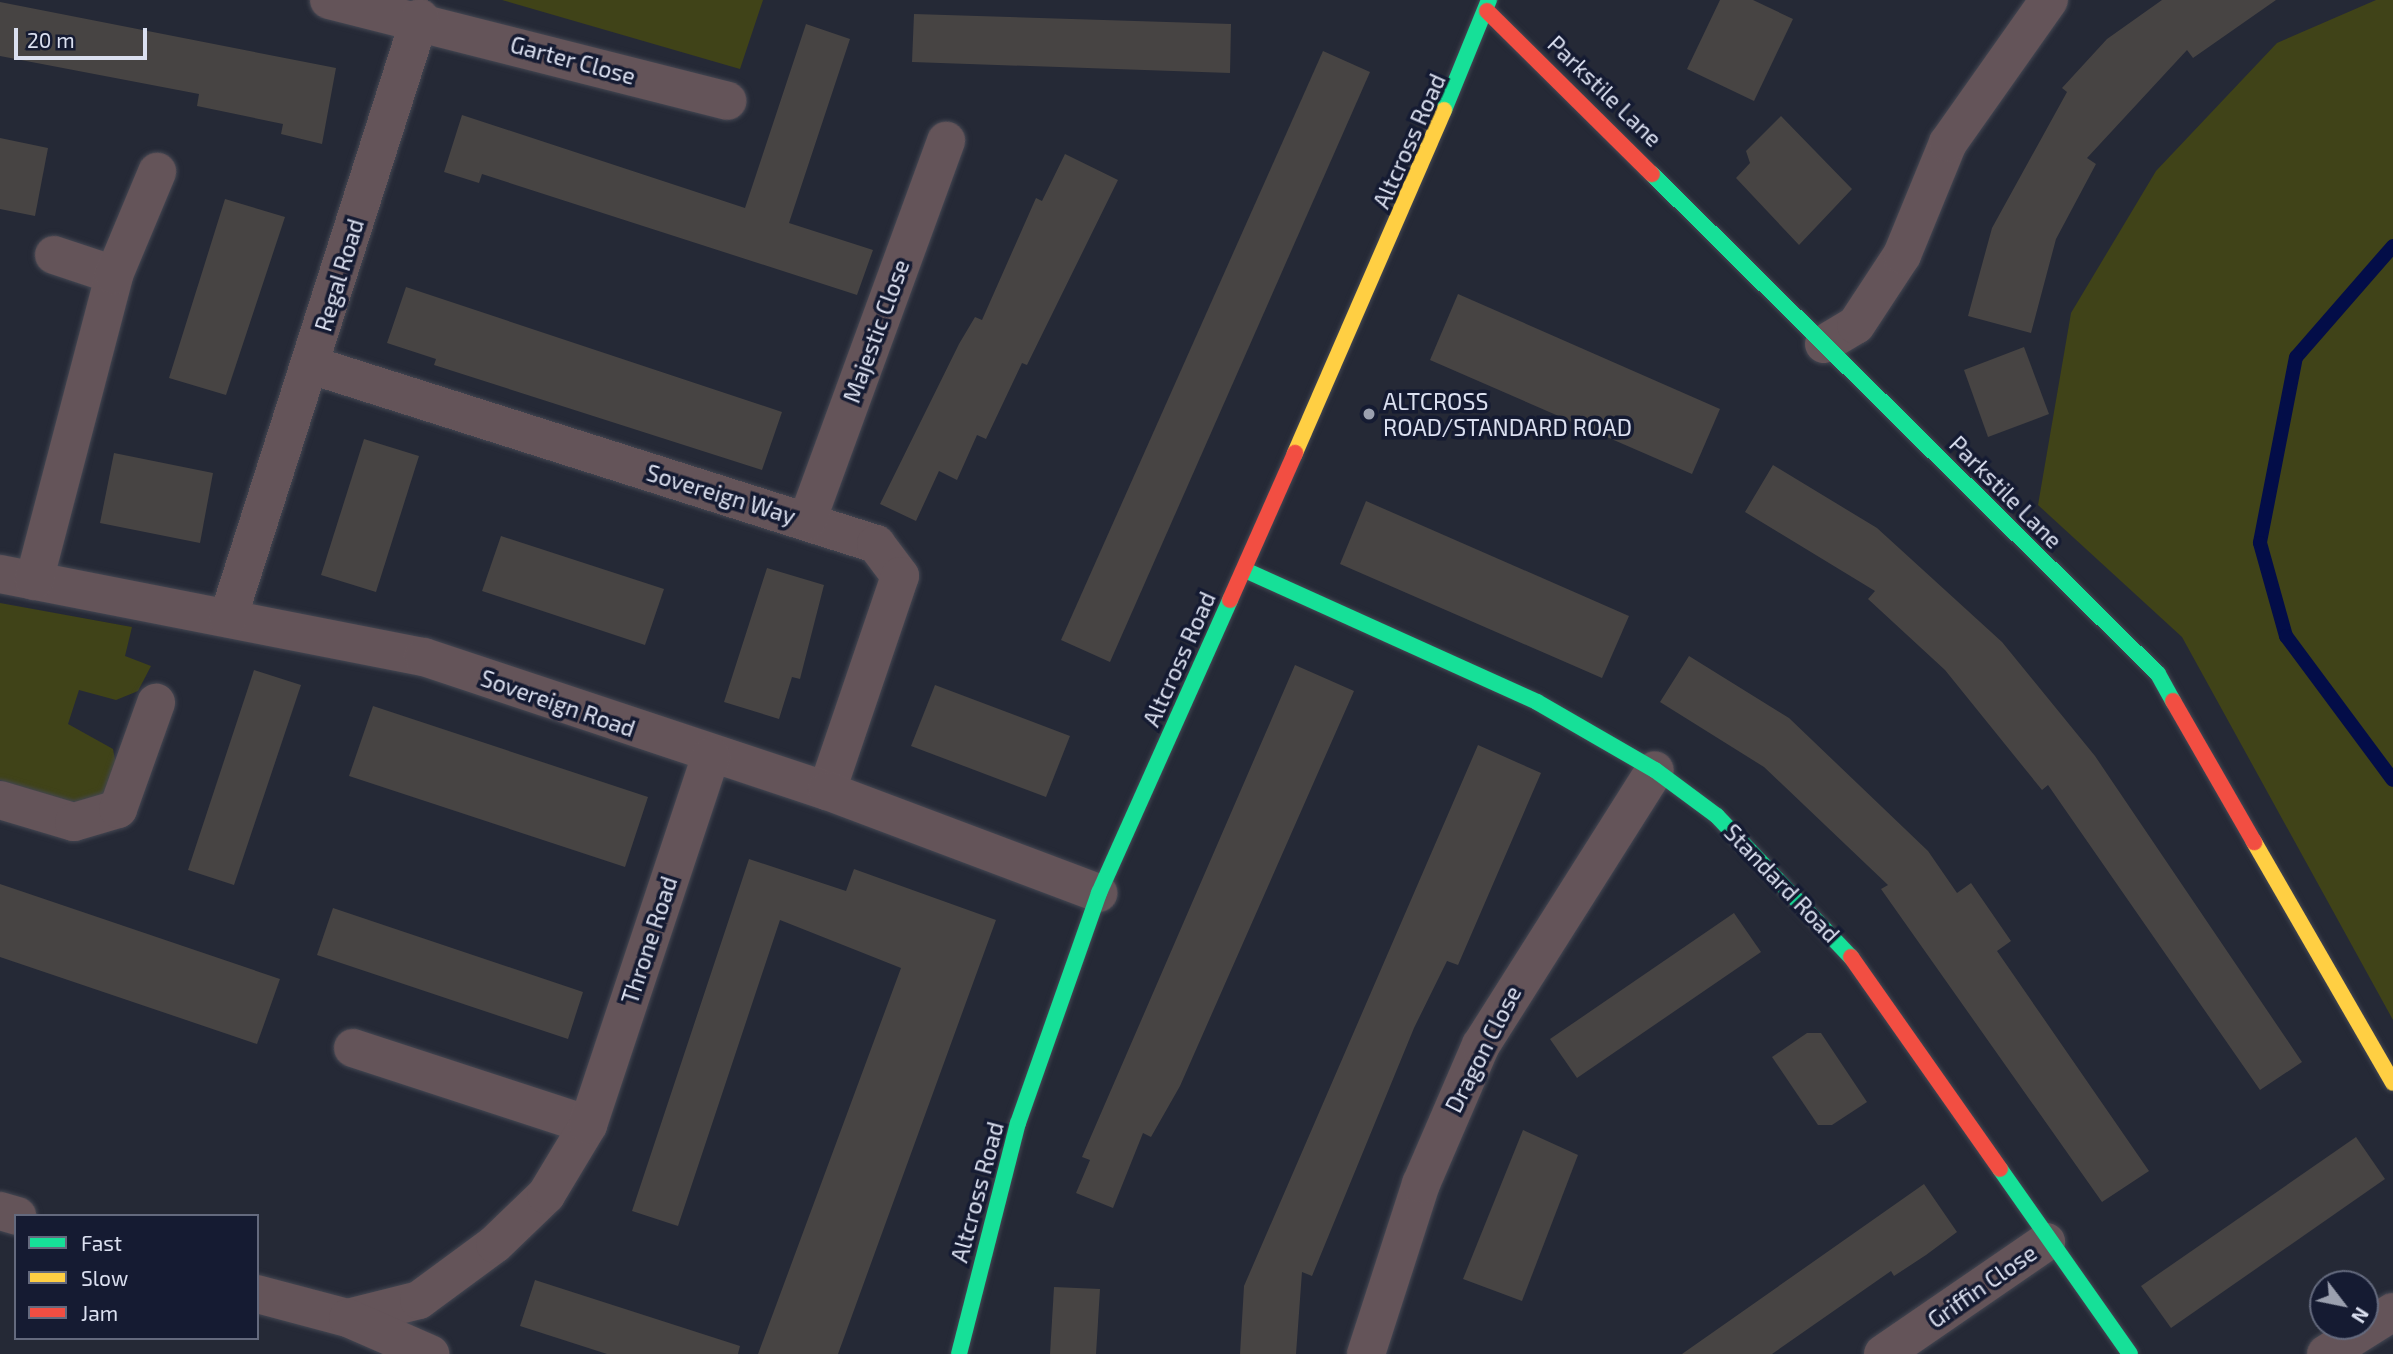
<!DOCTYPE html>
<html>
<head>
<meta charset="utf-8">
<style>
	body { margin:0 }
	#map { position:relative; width:2393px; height:1354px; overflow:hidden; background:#252936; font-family:"Exo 2",sans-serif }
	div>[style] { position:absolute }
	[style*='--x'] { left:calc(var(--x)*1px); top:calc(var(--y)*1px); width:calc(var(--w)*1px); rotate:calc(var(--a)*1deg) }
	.green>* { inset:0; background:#404318 }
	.stream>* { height:14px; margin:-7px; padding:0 7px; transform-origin:7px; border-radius:7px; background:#030d48 }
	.building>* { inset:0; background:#474443 }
	.roads { filter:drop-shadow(0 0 2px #444752) drop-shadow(0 0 2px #444752) }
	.street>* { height:38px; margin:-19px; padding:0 19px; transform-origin:19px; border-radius:19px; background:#645459 }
	.fast>* { height:16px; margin:-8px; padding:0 8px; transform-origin:8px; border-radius:8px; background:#16e098 }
	.slow>* { height:16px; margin:-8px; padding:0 8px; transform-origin:8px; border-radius:8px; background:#ffcf43 }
	.jam>* { height:16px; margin:-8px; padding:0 8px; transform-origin:8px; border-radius:8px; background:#f24e42 }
	.dots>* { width:19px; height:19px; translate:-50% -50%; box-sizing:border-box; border:4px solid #151b32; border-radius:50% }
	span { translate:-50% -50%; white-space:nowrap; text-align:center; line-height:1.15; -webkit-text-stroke:7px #151b32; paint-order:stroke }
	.street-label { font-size:23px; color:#dbe0f0 }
	.poi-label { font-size:23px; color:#dbe0f0 }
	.left { translate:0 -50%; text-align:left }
	.legend { position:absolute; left:14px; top:1214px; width:245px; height:126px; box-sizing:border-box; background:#151b32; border:2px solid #646a7e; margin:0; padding:9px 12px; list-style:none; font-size:21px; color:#dbe0f0 }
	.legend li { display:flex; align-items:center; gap:14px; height:35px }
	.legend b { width:35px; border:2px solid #646a7e }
	.north { position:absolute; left:2309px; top:1270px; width:70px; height:70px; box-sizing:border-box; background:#151b32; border:2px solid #646a7e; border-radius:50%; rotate:122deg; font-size:19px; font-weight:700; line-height:28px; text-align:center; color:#dbe0f0 }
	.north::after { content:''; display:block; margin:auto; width:24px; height:32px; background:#9ba0af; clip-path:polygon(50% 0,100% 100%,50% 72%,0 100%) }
	.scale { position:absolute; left:14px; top:28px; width:133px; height:32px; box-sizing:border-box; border:4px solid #dbe0f0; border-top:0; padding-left:9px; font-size:21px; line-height:24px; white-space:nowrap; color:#dbe0f0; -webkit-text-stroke:5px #151b32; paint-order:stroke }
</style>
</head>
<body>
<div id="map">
	<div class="green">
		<div style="clip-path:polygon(502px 0,763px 0,740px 69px)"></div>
		<div style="clip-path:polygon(2376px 0,2393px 0,2393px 1020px,2182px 637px,2038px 505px,2071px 313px,2156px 171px,2277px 43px)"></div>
		<div style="clip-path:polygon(0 603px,132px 627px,125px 656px,151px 666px,138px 691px,116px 700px,79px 690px,68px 724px,113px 749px,118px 774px,107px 795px,88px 803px,67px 801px,0 780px)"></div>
	</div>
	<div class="stream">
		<div style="--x:2393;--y:246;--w:147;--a:131.1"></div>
		<div style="--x:2296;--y:357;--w:189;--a:101"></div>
		<div style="--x:2260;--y:543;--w:97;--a:74.4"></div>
		<div style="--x:2286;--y:636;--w:179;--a:53.4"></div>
	</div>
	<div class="building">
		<div style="clip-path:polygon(1720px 0,1753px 0,1793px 19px,1754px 101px,1687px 69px)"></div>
		<div style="clip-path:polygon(2162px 0,2276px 0,2193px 58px,2187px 50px,2087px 158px,2096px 164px,2056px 239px,2031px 333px,1968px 316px,1992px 228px,2067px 92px,2062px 88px,2107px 39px)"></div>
		<div style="clip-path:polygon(0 2px,336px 68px,322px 144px,281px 134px,283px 124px,197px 106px,199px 94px,0 56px)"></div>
		<div style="clip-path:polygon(914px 14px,1231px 24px,1230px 73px,912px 62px)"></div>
		<div style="clip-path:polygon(806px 24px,850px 39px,789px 223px,873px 250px,857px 295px,482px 174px,479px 183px,444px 172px,462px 115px,745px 208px)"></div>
		<div style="clip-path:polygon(1323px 51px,1370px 72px,1110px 662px,1061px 640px)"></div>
		<div style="clip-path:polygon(1781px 116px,1852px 189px,1799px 245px,1736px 178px,1750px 163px,1746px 151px)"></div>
		<div style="clip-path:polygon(0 138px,48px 148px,35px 216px,0 209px)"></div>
		<div style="clip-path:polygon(1065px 154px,1118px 180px,1027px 365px,1022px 363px,986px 439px,977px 435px,957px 480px,939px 471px,916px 521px,880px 504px,959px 344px,975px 317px,982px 320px,1036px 198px,1042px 201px)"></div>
		<div style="clip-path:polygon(225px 199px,285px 217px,226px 395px,169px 378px)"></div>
		<div style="clip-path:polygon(406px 287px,782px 412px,762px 470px,434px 365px,436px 359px,387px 343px)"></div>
		<div style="clip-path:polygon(1458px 294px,1720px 409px,1692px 474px,1430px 360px)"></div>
		<div style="clip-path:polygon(2024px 347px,2049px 414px,1988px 437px,1964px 370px)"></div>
		<div style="clip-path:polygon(364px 439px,419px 456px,376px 592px,321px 575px)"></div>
		<div style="clip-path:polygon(114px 453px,213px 473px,200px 543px,100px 523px)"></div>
		<div style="clip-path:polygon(1773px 465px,1877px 528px,2002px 642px,2095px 756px,2302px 1062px,2260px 1090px,2048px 785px,2042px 790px,1945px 670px,1868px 599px,1875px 591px,1745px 512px)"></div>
		<div style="clip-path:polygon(1366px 501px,1629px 616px,1602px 678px,1340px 564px)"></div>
		<div style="clip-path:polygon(501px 536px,664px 589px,645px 645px,482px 591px)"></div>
		<div style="clip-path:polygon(767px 568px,824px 585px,800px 679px,792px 677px,779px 719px,724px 702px)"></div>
		<div style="clip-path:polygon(1689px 656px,1789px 718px,1928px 851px,1957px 893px,1971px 883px,2011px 941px,1997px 951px,2149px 1171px,2102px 1202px,1881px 889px,1888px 885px,1764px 767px,1660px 702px)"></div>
		<div style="clip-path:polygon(1295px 665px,1354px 691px,1180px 1086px,1151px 1137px,1143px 1133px,1113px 1208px,1076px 1193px,1090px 1160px,1082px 1157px)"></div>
		<div style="clip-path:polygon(254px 670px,301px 685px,234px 885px,188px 870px)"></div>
		<div style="clip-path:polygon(935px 685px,1070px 736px,1046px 797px,911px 746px)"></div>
		<div style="clip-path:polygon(373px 706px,648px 797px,625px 867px,349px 776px)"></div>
		<div style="clip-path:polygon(1478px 745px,1541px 773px,1458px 965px,1447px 961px,1414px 1028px,1312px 1276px,1302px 1272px,1296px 1354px,1240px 1354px,1244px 1286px)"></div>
		<div style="clip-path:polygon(749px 859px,846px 891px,854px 869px,996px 920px,838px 1354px,758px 1354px,901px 968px,780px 920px,678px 1226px,632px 1211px)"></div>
		<div style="clip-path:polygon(0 884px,280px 979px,257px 1044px,0 957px)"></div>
		<div style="clip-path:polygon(333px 908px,583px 992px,568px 1039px,317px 955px)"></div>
		<div style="clip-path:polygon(1734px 913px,1761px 952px,1577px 1078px,1550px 1039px)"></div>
		<div style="clip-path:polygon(1807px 1033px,1821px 1033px,1867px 1102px,1832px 1125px,1818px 1125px,1772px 1057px)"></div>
		<div style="clip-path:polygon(1523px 1130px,1578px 1155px,1522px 1301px,1463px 1279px)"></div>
		<div style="clip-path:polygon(2356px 1137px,2385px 1179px,2171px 1328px,2141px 1286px)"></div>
		<div style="clip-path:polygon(1924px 1184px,1957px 1232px,1926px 1255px,1894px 1276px,1891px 1271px,1772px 1354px,1682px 1354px)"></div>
		<div style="clip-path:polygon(535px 1280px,740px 1346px,738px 1354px,607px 1354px,520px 1326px)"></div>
		<div style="clip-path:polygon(1054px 1287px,1100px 1289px,1096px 1354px,1050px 1354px)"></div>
	</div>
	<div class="roads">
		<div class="street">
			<div style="--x:329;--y:0;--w:411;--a:14.2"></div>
			<div style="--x:54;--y:255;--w:63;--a:18.4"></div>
			<div style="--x:1824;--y:344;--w:37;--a:-31"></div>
			<div style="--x:1856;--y:325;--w:84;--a:-56.7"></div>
			<div style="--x:1902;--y:255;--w:121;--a:-67.7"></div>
			<div style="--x:1948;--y:143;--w:175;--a:-54.8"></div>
			<div style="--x:311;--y:365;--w:593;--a:17.58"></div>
			<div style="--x:876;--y:544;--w:40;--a:53"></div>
			<div style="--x:900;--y:576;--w:227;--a:108.8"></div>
			<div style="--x:807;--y:521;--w:405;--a:-69.9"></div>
			<div style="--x:0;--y:574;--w:432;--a:11.1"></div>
			<div style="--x:424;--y:657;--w:425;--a:18.4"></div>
			<div style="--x:827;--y:791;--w:290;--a:20.6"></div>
			<div style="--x:34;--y:581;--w:316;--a:-75.3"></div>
			<div style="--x:114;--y:275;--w:112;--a:-67.3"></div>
			<div style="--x:228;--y:618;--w:630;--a:-72.26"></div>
			<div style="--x:0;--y:800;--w:77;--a:16.6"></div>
			<div style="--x:74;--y:822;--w:46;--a:-16.5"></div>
			<div style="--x:118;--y:809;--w:113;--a:-70.3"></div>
			<div style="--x:353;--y:1048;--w:247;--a:18.1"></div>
			<div style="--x:0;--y:1211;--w:18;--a:16"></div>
			<div style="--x:257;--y:1294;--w:94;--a:14.8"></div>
			<div style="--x:348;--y:1318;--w:73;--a:-14.2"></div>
			<div style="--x:419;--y:1300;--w:94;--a:-36.4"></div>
			<div style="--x:495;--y:1244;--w:71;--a:-43.9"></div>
			<div style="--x:546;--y:1195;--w:82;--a:-59"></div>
			<div style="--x:588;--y:1125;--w:389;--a:-71.6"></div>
			<div style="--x:348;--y:1318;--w:90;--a:23.7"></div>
			<div style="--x:1366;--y:1354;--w:179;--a:-72.1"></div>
			<div style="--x:1421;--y:1184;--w:151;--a:-66.7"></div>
			<div style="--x:1481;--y:1045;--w:325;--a:-57.7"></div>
			<div style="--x:1883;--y:1354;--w:198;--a:-34.5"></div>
			<div style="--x:2326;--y:1354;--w:79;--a:-32.1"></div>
		</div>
		<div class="fast">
			<div style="--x:1444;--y:110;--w:119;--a:-67.8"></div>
			<div style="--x:1652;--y:174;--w:711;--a:44.66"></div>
			<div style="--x:2158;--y:674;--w:31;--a:61"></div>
			<div style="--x:1245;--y:570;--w:320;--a:24.3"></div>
			<div style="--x:1537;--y:702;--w:136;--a:30"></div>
			<div style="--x:1655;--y:770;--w:77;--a:36.6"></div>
			<div style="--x:1717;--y:816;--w:195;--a:46.5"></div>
			<div style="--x:2000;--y:1169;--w:226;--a:54.9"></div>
			<div style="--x:959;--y:1354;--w:238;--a:-75.7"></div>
			<div style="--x:1018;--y:1123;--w:244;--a:-70.6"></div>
			<div style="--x:1099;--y:893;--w:321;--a:-65.9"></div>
		</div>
		<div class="slow">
			<div style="--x:1295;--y:453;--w:374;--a:-66.5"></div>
			<div style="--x:2254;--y:842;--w:278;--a:60"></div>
		</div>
		<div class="jam">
			<div style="--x:1487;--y:11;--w:232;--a:44.7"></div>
			<div style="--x:1230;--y:600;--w:161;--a:-66.1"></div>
			<div style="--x:2173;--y:701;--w:163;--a:60.1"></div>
			<div style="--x:1851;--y:957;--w:259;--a:54.9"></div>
		</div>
	</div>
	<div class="dots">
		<div style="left:1369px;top:414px;background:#9ba0af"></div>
	</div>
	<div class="street-label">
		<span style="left:573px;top:60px;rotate:15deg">Garter Close</span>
		<span style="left:1605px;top:91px;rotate:44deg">Parkstile Lane</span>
		<span style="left:1409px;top:141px;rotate:-66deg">Altcross Road</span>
		<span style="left:339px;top:275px;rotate:-73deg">Regal Road</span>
		<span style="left:876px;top:331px;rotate:-70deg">Majestic Close</span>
		<span style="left:2006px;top:492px;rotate:45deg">Parkstile Lane</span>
		<span style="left:721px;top:494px;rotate:17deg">Sovereign Way</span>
		<span style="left:1179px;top:659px;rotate:-66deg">Altcross Road</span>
		<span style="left:558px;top:703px;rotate:19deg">Sovereign Road</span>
		<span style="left:1782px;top:883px;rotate:46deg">Standard Road</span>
		<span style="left:649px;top:940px;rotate:-72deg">Throne Road</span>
		<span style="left:1483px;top:1049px;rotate:-63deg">Dragon Close</span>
		<span style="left:977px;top:1192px;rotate:-75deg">Altcross Road</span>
		<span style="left:1982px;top:1286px;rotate:-35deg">Griffin Close</span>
	</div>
	<div class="poi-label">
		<span class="left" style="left:1383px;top:414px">ALTCROSS<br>ROAD/STANDARD ROAD</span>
	</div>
	<ul class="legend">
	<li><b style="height:9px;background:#16e098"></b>Fast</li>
	<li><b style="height:9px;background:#ffcf43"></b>Slow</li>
	<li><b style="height:9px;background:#f24e42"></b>Jam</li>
	</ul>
	<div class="north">N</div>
	<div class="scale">20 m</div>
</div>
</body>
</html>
